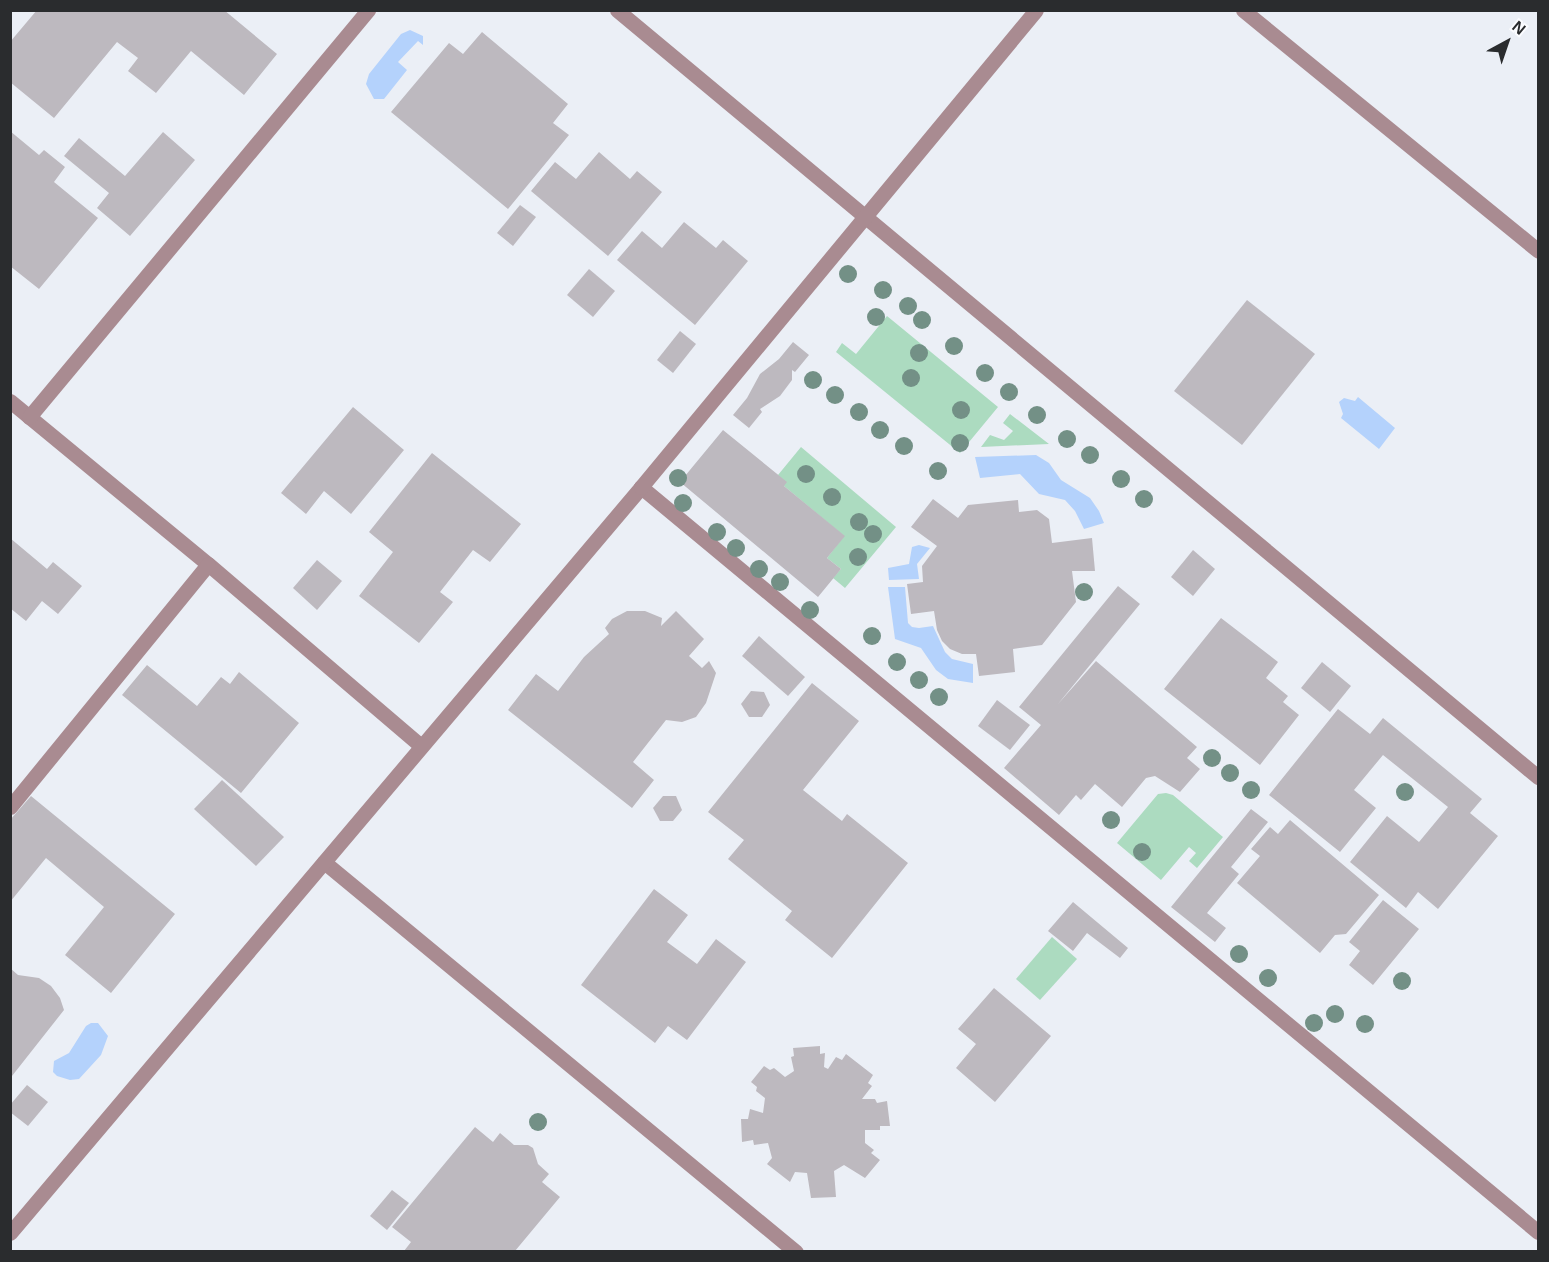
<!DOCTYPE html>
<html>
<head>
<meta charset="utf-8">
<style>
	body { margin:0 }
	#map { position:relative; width:1549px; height:1262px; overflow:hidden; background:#ebeff6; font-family:Arial,sans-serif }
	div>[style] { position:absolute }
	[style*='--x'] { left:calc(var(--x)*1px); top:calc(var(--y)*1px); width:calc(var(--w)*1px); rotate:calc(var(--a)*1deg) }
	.green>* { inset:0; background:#acdbc0 }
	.water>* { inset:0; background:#b4d2fc }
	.building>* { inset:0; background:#bdb9bf }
	.minor>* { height:15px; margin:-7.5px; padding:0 7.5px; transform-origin:7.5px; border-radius:7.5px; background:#a98b91 }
	.trees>* { width:18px; height:18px; margin:-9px; border-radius:50%; background:#739086 }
	span { translate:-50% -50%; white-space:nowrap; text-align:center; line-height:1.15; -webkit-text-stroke:6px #fbfcff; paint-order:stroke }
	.frame { position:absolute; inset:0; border:12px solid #2a2c2e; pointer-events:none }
	.north { position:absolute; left:1477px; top:12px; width:60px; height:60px; -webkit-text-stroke:4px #fbfcff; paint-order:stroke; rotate:40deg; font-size:16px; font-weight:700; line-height:24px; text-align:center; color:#2a2c2e }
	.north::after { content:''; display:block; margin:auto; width:21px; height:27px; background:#2a2c2e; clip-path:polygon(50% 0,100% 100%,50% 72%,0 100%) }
</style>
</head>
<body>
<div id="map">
	<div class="green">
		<div style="clip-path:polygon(887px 316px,998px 407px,960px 453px,836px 352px,842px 343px,856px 354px)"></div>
		<div style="clip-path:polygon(1010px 414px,1049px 444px,981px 447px,990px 435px,1004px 440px,1013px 431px,1003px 423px)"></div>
		<div style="clip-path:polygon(801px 447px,896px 527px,845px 588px,833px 578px,841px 569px,827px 558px,844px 536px,784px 486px,778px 475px)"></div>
		<div style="clip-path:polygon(1166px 793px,1173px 795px,1223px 837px,1197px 868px,1189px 861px,1196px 853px,1189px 847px,1161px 880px,1117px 843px,1158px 794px)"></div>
		<div style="clip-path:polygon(1052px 937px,1077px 959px,1040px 1000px,1016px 979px)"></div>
	</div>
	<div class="water">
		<div style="clip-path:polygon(410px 30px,423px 36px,423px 45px,418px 41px,398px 62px,407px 70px,384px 99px,374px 99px,366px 84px,369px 74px,401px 34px)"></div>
		<div style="clip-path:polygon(1358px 397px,1395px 428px,1379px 449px,1341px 418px,1343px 414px,1339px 402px,1344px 398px,1355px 401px)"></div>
		<div style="clip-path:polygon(1036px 455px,1049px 463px,1061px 480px,1090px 498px,1099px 511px,1104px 523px,1084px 529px,1075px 511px,1065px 500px,1039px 494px,1020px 474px,980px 478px,975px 457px)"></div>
		<div style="clip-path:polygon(919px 545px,930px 548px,917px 564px,919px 579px,889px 580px,888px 568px,909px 564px,912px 547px)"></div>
		<div style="clip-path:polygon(888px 587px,905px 587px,908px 623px,912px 627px,919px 628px,933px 626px,945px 652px,952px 659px,973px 664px,973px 683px,948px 679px,936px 670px,921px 648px,895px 639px)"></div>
		<div style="clip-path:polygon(91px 1023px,98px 1023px,108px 1036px,101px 1055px,79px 1079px,70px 1080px,57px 1076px,53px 1072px,54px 1061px,69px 1053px,86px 1026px)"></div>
	</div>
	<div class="building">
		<div style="clip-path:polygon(37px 10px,224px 10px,277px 54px,244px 95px,191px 51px,156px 93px,128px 71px,138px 58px,117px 42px,54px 118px,10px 82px,10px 42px)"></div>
		<div style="clip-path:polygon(482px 32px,568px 104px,553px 123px,569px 135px,508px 209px,391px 112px,449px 43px,463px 54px)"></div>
		<div style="clip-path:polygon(10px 131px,39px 155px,44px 150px,65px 167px,54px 182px,98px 218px,39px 289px,10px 266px)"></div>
		<div style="clip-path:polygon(163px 132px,195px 160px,130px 236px,97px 208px,109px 193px,64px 156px,79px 138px,125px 176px)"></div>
		<div style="clip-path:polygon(599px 152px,630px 179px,637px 171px,662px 192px,608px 256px,531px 191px,555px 162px,576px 179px)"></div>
		<div style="clip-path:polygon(520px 205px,536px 217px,513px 246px,497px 233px)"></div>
		<div style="clip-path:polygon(684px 222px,716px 248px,723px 240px,748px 261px,695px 325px,617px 260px,642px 231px,662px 248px)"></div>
		<div style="clip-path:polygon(589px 269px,615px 291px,593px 317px,567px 295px)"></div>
		<div style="clip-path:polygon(1247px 300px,1315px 354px,1242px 445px,1174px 391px)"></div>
		<div style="clip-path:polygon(680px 331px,696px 344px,673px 373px,657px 360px)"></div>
		<div style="clip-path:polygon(793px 342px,809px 355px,795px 372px,792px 370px,792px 380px,780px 396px,760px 409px,762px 412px,749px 428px,733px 415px,747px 398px,760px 374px,779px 359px)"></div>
		<div style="clip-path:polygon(353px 407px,404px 450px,351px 514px,324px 491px,306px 514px,281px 493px)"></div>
		<div style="clip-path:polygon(723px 430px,787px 482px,784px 486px,845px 536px,827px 558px,841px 569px,818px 597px,680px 482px)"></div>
		<div style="clip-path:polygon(432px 453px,521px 524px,490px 562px,473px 550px,440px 592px,453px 602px,419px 643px,359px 596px,393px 552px,369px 532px)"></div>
		<div style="clip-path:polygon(933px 499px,958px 518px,968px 505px,1018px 500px,1019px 512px,1037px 510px,1049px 519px,1052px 543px,1092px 538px,1095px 571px,1072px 571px,1076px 602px,1042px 645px,1013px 649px,1015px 672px,979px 676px,976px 654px,962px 654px,950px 649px,942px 641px,937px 630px,934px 611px,911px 614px,907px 584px,923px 582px,922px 566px,937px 546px,911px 527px)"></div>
		<div style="clip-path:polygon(10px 538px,47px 569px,53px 562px,82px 586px,58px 614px,42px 601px,26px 621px,10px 608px)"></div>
		<div style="clip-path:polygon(1193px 550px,1215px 569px,1193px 596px,1171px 577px)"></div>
		<div style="clip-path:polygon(317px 560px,342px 581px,317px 610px,293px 588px)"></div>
		<div style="clip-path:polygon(1118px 586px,1140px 604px,1058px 704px,1096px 661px,1197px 747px,1187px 758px,1200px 769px,1180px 792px,1155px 776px,1146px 778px,1122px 807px,1095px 784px,1081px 800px,1076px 795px,1059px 815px,1004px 768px,1041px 725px,1019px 707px)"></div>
		<div style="clip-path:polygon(627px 611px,645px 611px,662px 618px,661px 626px,676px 611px,704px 639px,689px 656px,702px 668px,709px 661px,716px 673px,706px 703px,696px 717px,682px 722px,666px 720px,633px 762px,654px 780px,632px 808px,508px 710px,536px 674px,558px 691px,584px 657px,609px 634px,605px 628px,612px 619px)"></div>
		<div style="clip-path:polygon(1221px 618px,1278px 662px,1266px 678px,1288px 696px,1283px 702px,1299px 715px,1260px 765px,1164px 689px)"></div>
		<div style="clip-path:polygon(759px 636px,805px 677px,788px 696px,742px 656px)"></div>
		<div style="clip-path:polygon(1322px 662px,1351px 686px,1330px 712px,1301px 688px)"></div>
		<div style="clip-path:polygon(147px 665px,197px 706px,221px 677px,230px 684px,239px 672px,299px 723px,241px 793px,122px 695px)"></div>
		<div style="clip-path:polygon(812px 683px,859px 721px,803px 790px,842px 821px,847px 814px,908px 863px,832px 958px,785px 920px,792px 911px,728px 859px,744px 840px,708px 812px)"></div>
		<div style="clip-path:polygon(751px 691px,764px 692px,770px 705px,762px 717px,749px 717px,741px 704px)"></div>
		<div style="clip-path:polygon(997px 700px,1030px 725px,1010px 750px,978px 726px)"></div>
		<div style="clip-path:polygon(1338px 709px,1370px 734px,1383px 718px,1482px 799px,1470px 813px,1498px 836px,1438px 909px,1418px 892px,1406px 908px,1350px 862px,1387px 816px,1419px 842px,1448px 807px,1383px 755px,1354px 790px,1376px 808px,1340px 852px,1269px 795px)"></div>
		<div style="clip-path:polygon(222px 780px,284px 837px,256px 866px,194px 809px)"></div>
		<div style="clip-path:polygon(31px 796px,175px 914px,111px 993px,65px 955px,104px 907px,46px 858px,10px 902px,10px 820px)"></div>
		<div style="clip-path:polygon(663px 796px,676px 796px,682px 810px,673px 821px,660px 821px,653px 808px)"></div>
		<div style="clip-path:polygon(1251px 809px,1268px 822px,1231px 867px,1239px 874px,1207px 913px,1226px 928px,1215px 942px,1171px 907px)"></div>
		<div style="clip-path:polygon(1290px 820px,1379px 895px,1346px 934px,1335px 935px,1320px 953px,1237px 883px,1260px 856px,1251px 849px,1270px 827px,1278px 834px)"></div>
		<div style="clip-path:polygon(654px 889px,688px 915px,667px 942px,697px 964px,716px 939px,746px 962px,687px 1040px,668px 1026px,655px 1043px,581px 985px)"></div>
		<div style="clip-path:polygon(1383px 900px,1419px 929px,1373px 985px,1349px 965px,1360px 951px,1349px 942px)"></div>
		<div style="clip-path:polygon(1073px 902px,1128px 948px,1120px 958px,1087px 933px,1073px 951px,1048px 931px)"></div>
		<div style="clip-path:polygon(10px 968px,18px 975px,39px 978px,51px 986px,60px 998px,64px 1010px,12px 1076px)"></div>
		<div style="clip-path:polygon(994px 988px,1051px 1036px,995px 1102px,956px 1068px,976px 1044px,958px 1029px)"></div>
		<div style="clip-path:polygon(820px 1046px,820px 1054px,825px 1053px,824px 1067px,828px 1069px,836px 1057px,842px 1060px,846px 1054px,873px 1075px,868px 1083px,872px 1086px,862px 1099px,875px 1099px,877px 1103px,887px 1101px,890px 1126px,880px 1126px,880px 1130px,865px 1130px,865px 1143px,874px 1150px,871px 1153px,880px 1160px,865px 1178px,844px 1165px,834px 1171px,836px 1197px,811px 1198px,807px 1173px,795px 1172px,790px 1182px,767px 1164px,772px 1158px,768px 1143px,754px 1145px,753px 1140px,742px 1142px,741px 1119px,748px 1119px,750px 1109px,763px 1113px,765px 1098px,756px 1091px,757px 1087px,751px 1082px,764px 1066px,770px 1070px,774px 1068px,785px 1077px,794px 1071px,791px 1057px,794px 1056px,793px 1048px)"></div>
		<div style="clip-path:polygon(27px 1085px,48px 1102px,28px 1126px,10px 1112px,10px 1105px)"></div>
		<div style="clip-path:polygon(475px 1127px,493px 1142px,500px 1133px,514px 1145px,528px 1145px,533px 1148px,538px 1164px,549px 1174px,542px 1182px,560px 1197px,515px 1251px,404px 1251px,411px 1242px,392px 1227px)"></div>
		<div style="clip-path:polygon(392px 1190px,409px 1203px,387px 1230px,370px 1216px)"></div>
	</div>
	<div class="minor">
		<div style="--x:617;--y:10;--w:1199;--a:39.79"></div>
		<div style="--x:1243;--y:10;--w:381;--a:39.2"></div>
		<div style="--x:10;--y:401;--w:256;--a:39.5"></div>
		<div style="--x:208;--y:564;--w:280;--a:40.5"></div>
		<div style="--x:29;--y:417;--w:530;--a:-50.21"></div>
		<div style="--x:641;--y:487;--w:1166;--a:39.71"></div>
		<div style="--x:10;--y:807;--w:313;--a:-50.8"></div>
		<div style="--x:324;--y:862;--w:612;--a:39.57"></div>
		<div style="--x:10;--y:1233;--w:977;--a:-49.77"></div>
		<div style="--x:641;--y:487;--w:619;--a:-50.37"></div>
	</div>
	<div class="trees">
		<div style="left:848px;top:274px"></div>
		<div style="left:883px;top:290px"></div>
		<div style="left:908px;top:306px"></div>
		<div style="left:876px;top:317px"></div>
		<div style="left:922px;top:320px"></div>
		<div style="left:954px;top:346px"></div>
		<div style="left:919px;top:353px"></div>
		<div style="left:985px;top:373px"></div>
		<div style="left:911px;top:378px"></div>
		<div style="left:813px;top:380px"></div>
		<div style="left:1009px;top:392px"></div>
		<div style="left:835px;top:395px"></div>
		<div style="left:961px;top:410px"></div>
		<div style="left:859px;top:412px"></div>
		<div style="left:1037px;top:415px"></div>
		<div style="left:880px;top:430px"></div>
		<div style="left:1067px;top:439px"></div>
		<div style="left:960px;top:443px"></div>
		<div style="left:904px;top:446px"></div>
		<div style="left:1090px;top:455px"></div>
		<div style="left:938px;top:471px"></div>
		<div style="left:806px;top:474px"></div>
		<div style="left:678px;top:478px"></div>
		<div style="left:1121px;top:479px"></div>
		<div style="left:832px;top:497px"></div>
		<div style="left:1144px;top:499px"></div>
		<div style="left:683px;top:503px"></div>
		<div style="left:859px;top:522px"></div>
		<div style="left:717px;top:532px"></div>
		<div style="left:873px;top:534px"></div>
		<div style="left:736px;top:548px"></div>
		<div style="left:858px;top:557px"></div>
		<div style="left:759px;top:569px"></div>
		<div style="left:780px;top:582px"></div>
		<div style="left:1084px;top:592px"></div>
		<div style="left:810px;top:610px"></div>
		<div style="left:872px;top:636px"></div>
		<div style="left:897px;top:662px"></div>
		<div style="left:919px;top:680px"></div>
		<div style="left:939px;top:697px"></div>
		<div style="left:1212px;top:758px"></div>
		<div style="left:1230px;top:773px"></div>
		<div style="left:1251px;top:790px"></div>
		<div style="left:1405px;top:792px"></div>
		<div style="left:1111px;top:820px"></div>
		<div style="left:1142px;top:852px"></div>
		<div style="left:1239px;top:954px"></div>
		<div style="left:1268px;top:978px"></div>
		<div style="left:1402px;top:981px"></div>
		<div style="left:1335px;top:1014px"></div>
		<div style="left:1314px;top:1023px"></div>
		<div style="left:1365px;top:1024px"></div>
		<div style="left:538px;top:1122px"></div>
	</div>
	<div class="frame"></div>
	<div class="north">N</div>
</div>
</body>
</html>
